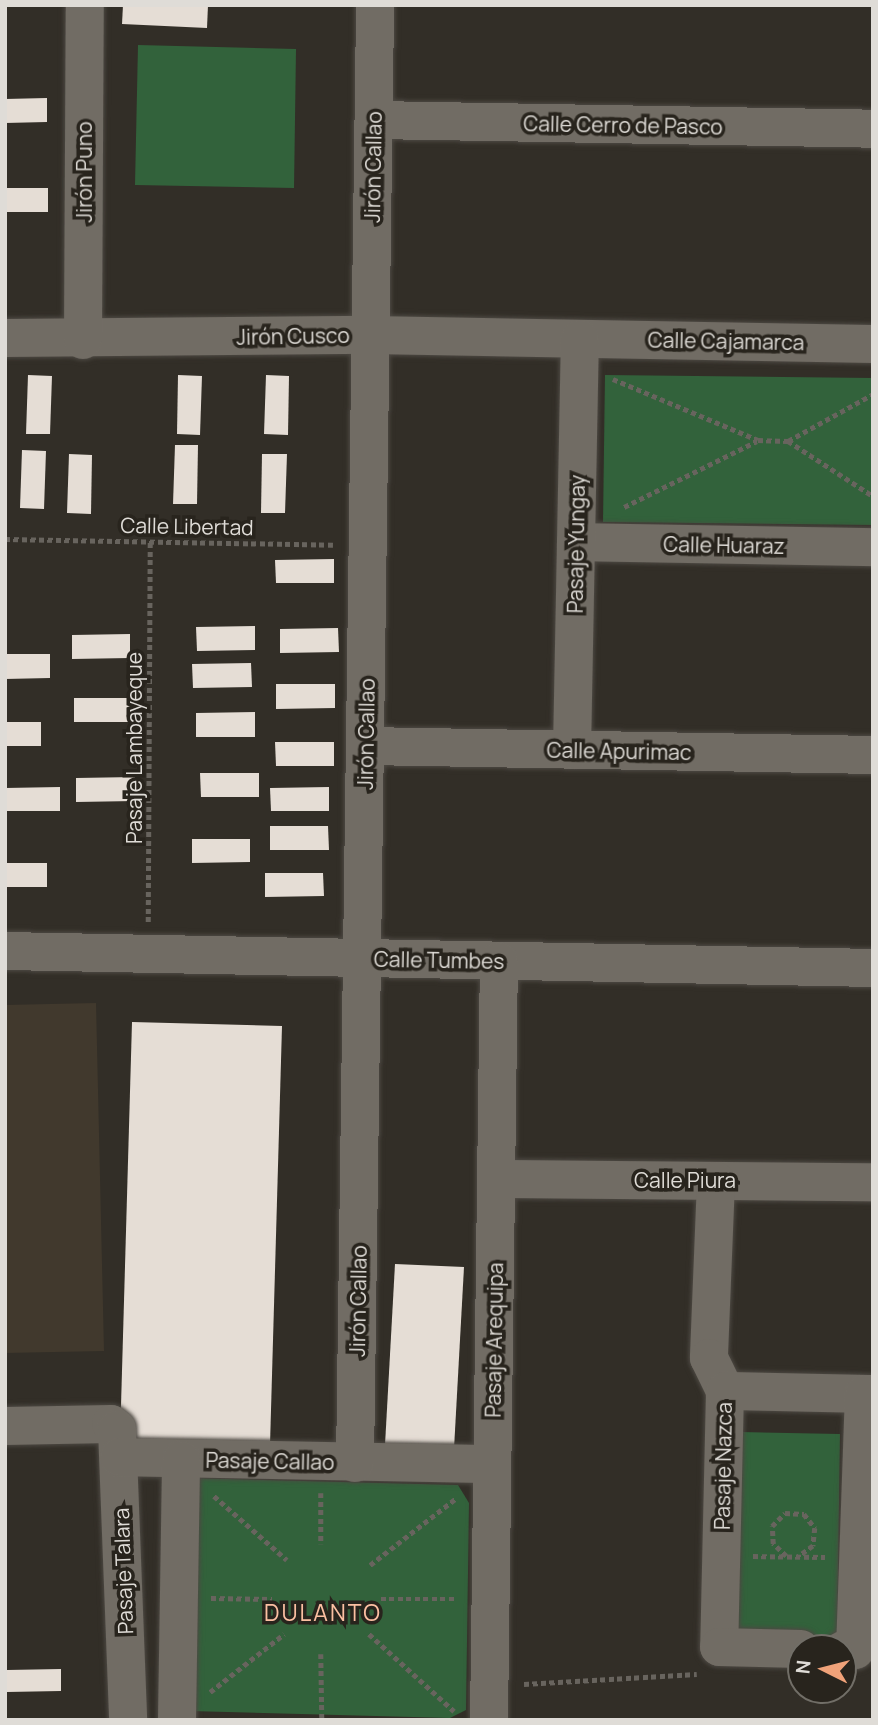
<!DOCTYPE html>
<html>
<head>
<meta charset="utf-8">
<style>
	body { margin:0 }
	#map { position:relative; width:878px; height:1725px; overflow:hidden; background:#322e27; font-family:Manrope,sans-serif }
	div>[style] { position:absolute }
	[style*='--x'] { left:calc(var(--x)*1px); top:calc(var(--y)*1px); width:calc(var(--w)*1px); rotate:calc(var(--a)*1deg) }
	.built>* { inset:0; background:#41392d }
	.green>* { inset:0; background:#32623b }
	.building>* { inset:0; background:#e5ddd5 }
	.path>* { height:4.5px; margin-top:-2.25px; transform-origin:0; background:repeating-linear-gradient(90deg,#68645e 0 5px,transparent 0 8.5px) }
	.roads { filter:drop-shadow(0 0 2px #4d4943) drop-shadow(0 0 2px #4d4943) }
	.minor>* { height:38px; margin:-19px; padding:0 19px; transform-origin:19px; border-radius:19px; background:#716c64 }
	span { translate:-50% -50%; white-space:nowrap; text-align:center; line-height:1.15; -webkit-text-stroke:7px #28241d; paint-order:stroke }
	.street-label { font-size:21px; color:#dfdcd7 }
	.neighbourhood-label { font-size:23px; color:#fcc0a2; letter-spacing:2px }
	.frame { position:absolute; inset:0; border:7px solid #dfdcd7; pointer-events:none }
	.north { position:absolute; left:787px; top:1634px; width:70px; height:70px; box-sizing:border-box; background:#28241d; border:2px solid #716e67; border-radius:50%; rotate:276deg; font-size:19px; font-weight:700; line-height:28px; text-align:center; color:#dfdcd7 }
	.north::after { content:''; display:block; margin:auto; width:24px; height:32px; background:#f0a279; clip-path:polygon(50% 0,100% 100%,50% 72%,0 100%) }
</style>
</head>
<body>
<div id="map">
	<div class="built">
		<div style="clip-path:polygon(96px 1003px,104px 1351px,5px 1353px,5px 1005px)"></div>
	</div>
	<div class="green">
		<div style="clip-path:polygon(138px 45px,296px 49px,294px 188px,135px 185px)"></div>
		<div style="clip-path:polygon(605px 375px,873px 378px,873px 525px,603px 522px)"></div>
		<div style="clip-path:polygon(740px 1432px,840px 1434px,837px 1643px,737px 1641px)"></div>
		<div style="clip-path:polygon(187px 1478px,458px 1485px,469px 1503px,466px 1710px,450px 1718px,189px 1711px)"></div>
	</div>
	<div class="building">
		<div style="clip-path:polygon(123px 5px,208px 5px,207px 28px,122px 24px)"></div>
		<div style="clip-path:polygon(47px 98px,47px 122px,5px 123px,5px 99px)"></div>
		<div style="clip-path:polygon(5px 188px,48px 188px,48px 212px,5px 212px)"></div>
		<div style="clip-path:polygon(28px 375px,52px 376px,50px 434px,26px 434px)"></div>
		<div style="clip-path:polygon(178px 375px,202px 376px,200px 435px,177px 434px)"></div>
		<div style="clip-path:polygon(266px 375px,289px 376px,288px 435px,264px 434px)"></div>
		<div style="clip-path:polygon(175px 445px,198px 445px,197px 504px,173px 504px)"></div>
		<div style="clip-path:polygon(22px 450px,46px 451px,44px 509px,20px 508px)"></div>
		<div style="clip-path:polygon(69px 454px,92px 455px,91px 514px,67px 513px)"></div>
		<div style="clip-path:polygon(262px 454px,287px 454px,285px 513px,261px 513px)"></div>
		<div style="clip-path:polygon(334px 559px,334px 583px,276px 583px,275px 560px)"></div>
		<div style="clip-path:polygon(255px 626px,255px 650px,197px 651px,196px 627px)"></div>
		<div style="clip-path:polygon(338px 628px,339px 652px,280px 653px,280px 629px)"></div>
		<div style="clip-path:polygon(130px 634px,130px 658px,72px 659px,72px 635px)"></div>
		<div style="clip-path:polygon(5px 654px,50px 654px,50px 678px,5px 679px)"></div>
		<div style="clip-path:polygon(251px 663px,252px 687px,193px 688px,192px 664px)"></div>
		<div style="clip-path:polygon(276px 684px,335px 684px,335px 708px,276px 709px)"></div>
		<div style="clip-path:polygon(74px 698px,132px 698px,132px 722px,74px 722px)"></div>
		<div style="clip-path:polygon(255px 712px,255px 737px,196px 737px,196px 713px)"></div>
		<div style="clip-path:polygon(5px 722px,41px 722px,41px 746px,5px 746px)"></div>
		<div style="clip-path:polygon(275px 742px,334px 742px,334px 766px,276px 766px)"></div>
		<div style="clip-path:polygon(200px 773px,259px 773px,259px 797px,201px 797px)"></div>
		<div style="clip-path:polygon(135px 777px,135px 801px,76px 802px,76px 778px)"></div>
		<div style="clip-path:polygon(60px 787px,60px 811px,5px 811px,5px 788px)"></div>
		<div style="clip-path:polygon(329px 787px,329px 811px,271px 811px,270px 788px)"></div>
		<div style="clip-path:polygon(270px 826px,328px 826px,329px 850px,270px 850px)"></div>
		<div style="clip-path:polygon(192px 839px,250px 839px,250px 862px,192px 863px)"></div>
		<div style="clip-path:polygon(5px 863px,47px 863px,47px 887px,5px 887px)"></div>
		<div style="clip-path:polygon(265px 873px,323px 873px,324px 896px,265px 897px)"></div>
		<div style="clip-path:polygon(132px 1022px,282px 1026px,270px 1445px,120px 1441px)"></div>
		<div style="clip-path:polygon(395px 1264px,464px 1267px,454px 1449px,385px 1445px)"></div>
		<div style="clip-path:polygon(61px 1669px,61px 1691px,7px 1692px,7px 1670px)"></div>
	</div>
	<div class="path">
		<div style="--x:613;--y:379;--w:157;--a:22.8"></div>
		<div style="--x:758;--y:440;--w:30;--a:2"></div>
		<div style="--x:788;--y:441;--w:101;--a:32.9"></div>
		<div style="--x:788;--y:441;--w:97;--a:-28.9"></div>
		<div style="--x:624;--y:507;--w:148;--a:-26.4"></div>
		<div style="--x:5;--y:539;--w:328;--a:1"></div>
		<div style="--x:148;--y:922;--w:381;--a:-89.7"></div>
		<div style="--x:321;--y:1493;--w:51;--a:90"></div>
		<div style="--x:214;--y:1496;--w:97;--a:41.2"></div>
		<div style="--x:753;--y:1556;--w:72;--a:0.8"></div>
		<div style="--x:786;--y:1556;--w:18;--a:-137"></div>
		<div style="--x:773;--y:1544;--w:18;--a:-93"></div>
		<div style="--x:772;--y:1526;--w:18;--a:-45"></div>
		<div style="--x:785;--y:1513;--w:19;--a:3"></div>
		<div style="--x:804;--y:1514;--w:18;--a:52"></div>
		<div style="--x:815;--y:1528;--w:18;--a:96"></div>
		<div style="--x:813;--y:1546;--w:19;--a:144"></div>
		<div style="--x:370;--y:1565;--w:108;--a:-37.8"></div>
		<div style="--x:211;--y:1598;--w:61;--a:0.9"></div>
		<div style="--x:381;--y:1599;--w:76;--a:0"></div>
		<div style="--x:369;--y:1634;--w:115;--a:42.2"></div>
		<div style="--x:321;--y:1654;--w:66;--a:89.1"></div>
		<div style="--x:524;--y:1684;--w:173;--a:-3.3"></div>
		<div style="--x:210;--y:1692;--w:94;--a:-38.1"></div>
	</div>
	<div class="roads">
		<div class="minor">
			<div style="--x:374;--y:120;--w:499;--a:1"></div>
			<div style="--x:5;--y:338;--w:366;--a:-0.5"></div>
			<div style="--x:371;--y:335;--w:502;--a:1.03"></div>
			<div style="--x:83;--y:340;--w:335;--a:-89.7"></div>
			<div style="--x:576;--y:542;--w:297;--a:1"></div>
			<div style="--x:365;--y:746;--w:508;--a:1.01"></div>
			<div style="--x:572;--y:750;--w:411;--a:-88.9"></div>
			<div style="--x:5;--y:951;--w:868;--a:1.12"></div>
			<div style="--x:497;--y:1179;--w:376;--a:0.5"></div>
			<div style="--x:716;--y:1181;--w:177;--a:92.3"></div>
			<div style="--x:709;--y:1358;--w:37;--a:64"></div>
			<div style="--x:725;--y:1391;--w:256;--a:91.3"></div>
			<div style="--x:719;--y:1647;--w:82;--a:1.4"></div>
			<div style="--x:725;--y:1391;--w:148;--a:1.2"></div>
			<div style="--x:5;--y:1426;--w:106;--a:-1.1"></div>
			<div style="--x:111;--y:1424;--w:8;--a:40"></div>
			<div style="--x:117;--y:1429;--w:291;--a:87.8"></div>
			<div style="--x:119;--y:1457;--w:373;--a:1.1"></div>
			<div style="--x:355;--y:1463;--w:1458;--a:-89.21"></div>
			<div style="--x:843;--y:1650;--w:12;--a:0"></div>
			<div style="--x:855;--y:1650;--w:256;--a:-88"></div>
			<div style="--x:177;--y:1720;--w:260;--a:-89.1"></div>
			<div style="--x:489;--y:1720;--w:759;--a:-89.25"></div>
		</div>
	</div>
	<div class="street-label">
		<span style="left:623px;top:125px;rotate:1deg">Calle Cerro de Pasco</span>
		<span style="left:373px;top:167px;rotate:-89deg">Jirón Callao</span>
		<span style="left:84px;top:172px;rotate:-90deg">Jirón Puno</span>
		<span style="left:293px;top:336px;rotate:-1deg">Jirón Cusco</span>
		<span style="left:726px;top:341px;rotate:1deg">Calle Cajamarca</span>
		<span style="left:187px;top:526px;rotate:1deg">Calle Libertad</span>
		<span style="left:576px;top:544px;rotate:-89deg">Pasaje Yungay</span>
		<span style="left:724px;top:545px;rotate:1deg">Calle Huaraz</span>
		<span style="left:366px;top:734px;rotate:-89deg">Jirón Callao</span>
		<span style="left:134px;top:748px;rotate:-90deg">Pasaje Lambayeque</span>
		<span style="left:619px;top:751px;rotate:1deg">Calle Apurimac</span>
		<span style="left:439px;top:960px;rotate:1deg">Calle Tumbes</span>
		<span style="left:685px;top:1180px">Calle Piura</span>
		<span style="left:358px;top:1301px;rotate:-89deg">Jirón Callao</span>
		<span style="left:494px;top:1340px;rotate:-89deg">Pasaje Arequipa</span>
		<span style="left:270px;top:1461px;rotate:1deg">Pasaje Callao</span>
		<span style="left:723px;top:1466px;rotate:-89deg">Pasaje Nazca</span>
		<span style="left:123px;top:1571px;rotate:-92deg">Pasaje Talara</span>
	</div>
	<div class="neighbourhood-label">
		<span style="left:323px;top:1612px">DULANTO</span>
	</div>
	<div class="frame"></div>
	<div class="north">N</div>
</div>
</body>
</html>
